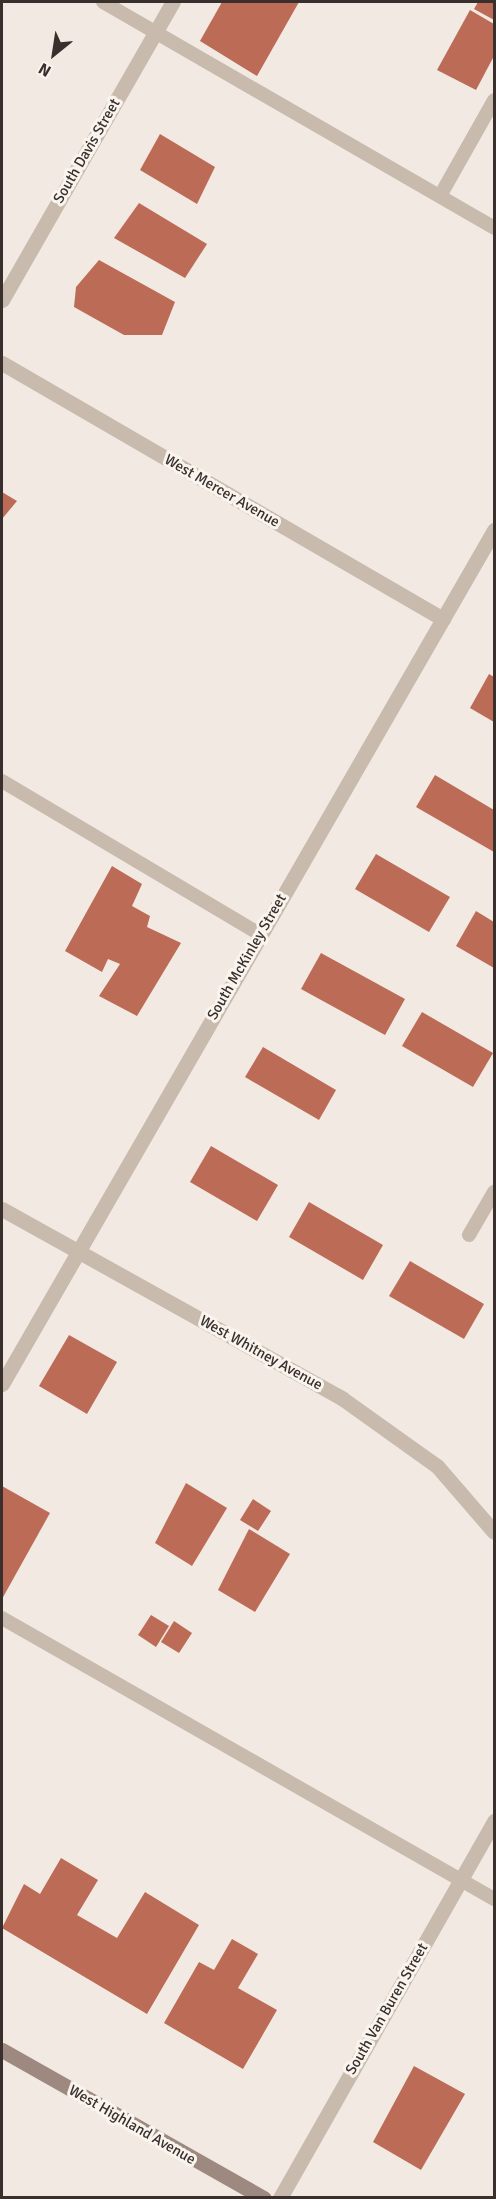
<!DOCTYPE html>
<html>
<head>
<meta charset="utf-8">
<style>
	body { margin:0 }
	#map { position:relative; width:496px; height:2199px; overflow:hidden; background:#f2eae2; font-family:Signika,sans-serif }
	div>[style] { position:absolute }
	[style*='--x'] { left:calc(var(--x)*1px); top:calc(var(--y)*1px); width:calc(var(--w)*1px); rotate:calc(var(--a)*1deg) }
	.building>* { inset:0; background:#bc6b56 }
	.lane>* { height:14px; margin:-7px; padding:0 7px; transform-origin:7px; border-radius:7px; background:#c9baae }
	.street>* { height:15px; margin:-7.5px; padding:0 7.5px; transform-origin:7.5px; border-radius:7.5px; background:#c9baae }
	.secondary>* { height:15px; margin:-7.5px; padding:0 7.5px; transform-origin:7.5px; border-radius:7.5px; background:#9d8980 }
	span { translate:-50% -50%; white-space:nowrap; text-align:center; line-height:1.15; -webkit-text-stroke:6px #f9f4ee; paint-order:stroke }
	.street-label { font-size:15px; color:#392f2c }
	.frame { position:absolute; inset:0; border:3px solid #392f2c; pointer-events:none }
	.north { position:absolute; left:24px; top:24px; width:60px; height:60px; -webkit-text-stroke:4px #f9f4ee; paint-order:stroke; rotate:210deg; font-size:16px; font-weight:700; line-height:24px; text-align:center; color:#392f2c }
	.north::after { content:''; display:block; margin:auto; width:21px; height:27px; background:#392f2c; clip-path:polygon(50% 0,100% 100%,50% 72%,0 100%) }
</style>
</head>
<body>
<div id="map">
	<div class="building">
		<div style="clip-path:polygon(222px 2px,299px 2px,257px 76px,200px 41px)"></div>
		<div style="clip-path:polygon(478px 2px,494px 2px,494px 20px,474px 9px)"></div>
		<div style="clip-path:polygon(470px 10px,494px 24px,494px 56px,476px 90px,437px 70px)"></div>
		<div style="clip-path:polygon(160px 134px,215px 167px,197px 204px,140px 170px)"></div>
		<div style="clip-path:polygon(139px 203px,207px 244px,185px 278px,114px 238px)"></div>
		<div style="clip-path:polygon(99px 260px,175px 302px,162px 335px,124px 335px,74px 307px,76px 287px)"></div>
		<div style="clip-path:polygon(2px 492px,17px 501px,2px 519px)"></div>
		<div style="clip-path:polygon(489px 674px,494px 677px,494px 722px,470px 708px)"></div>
		<div style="clip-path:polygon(435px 775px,494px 810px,494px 852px,416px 807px)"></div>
		<div style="clip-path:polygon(376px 854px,450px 897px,429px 932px,355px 889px)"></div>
		<div style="clip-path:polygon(112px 866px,142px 884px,132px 906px,150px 916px,147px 927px,181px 943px,137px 1016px,99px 996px,120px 964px,108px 959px,102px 972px,65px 951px)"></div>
		<div style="clip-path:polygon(476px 911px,494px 922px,494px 968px,456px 946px)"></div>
		<div style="clip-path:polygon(321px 953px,405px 999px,385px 1035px,301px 989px)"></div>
		<div style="clip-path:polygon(422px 1012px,493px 1053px,473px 1087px,402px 1046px)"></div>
		<div style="clip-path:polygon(263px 1047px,336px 1090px,319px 1120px,245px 1077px)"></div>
		<div style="clip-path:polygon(211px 1146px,278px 1185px,257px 1221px,190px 1182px)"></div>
		<div style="clip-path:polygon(309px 1202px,383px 1245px,363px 1280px,289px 1237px)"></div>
		<div style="clip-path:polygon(410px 1261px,484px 1304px,464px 1339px,389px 1296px)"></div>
		<div style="clip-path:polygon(69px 1335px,117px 1362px,87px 1414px,39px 1386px)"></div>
		<div style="clip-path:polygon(186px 1483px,227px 1508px,192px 1566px,155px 1543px)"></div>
		<div style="clip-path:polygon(2px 1486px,50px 1513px,2px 1599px)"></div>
		<div style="clip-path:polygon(253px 1499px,271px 1511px,258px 1531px,240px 1520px)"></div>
		<div style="clip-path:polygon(249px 1529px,290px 1554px,255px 1612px,218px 1590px)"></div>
		<div style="clip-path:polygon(151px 1615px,169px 1626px,156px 1647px,138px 1635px)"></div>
		<div style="clip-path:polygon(174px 1621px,192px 1633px,179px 1653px,161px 1642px)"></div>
		<div style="clip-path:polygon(61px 1858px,98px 1880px,77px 1915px,117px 1938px,145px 1892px,199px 1925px,147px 2014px,2px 1928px,24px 1884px,40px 1894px)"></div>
		<div style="clip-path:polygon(232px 1939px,258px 1954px,238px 1988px,277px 2010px,243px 2069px,164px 2023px,199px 1962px,214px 1970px)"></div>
		<div style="clip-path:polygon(414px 2066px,465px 2094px,421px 2170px,373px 2142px)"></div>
	</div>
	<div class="lane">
		<div style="--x:103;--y:2;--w:452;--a:30"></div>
		<div style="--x:440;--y:196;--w:110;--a:-60.6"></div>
		<div style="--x:2;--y:781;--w:300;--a:30.7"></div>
		<div style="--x:469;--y:1235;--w:50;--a:-59.8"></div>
		<div style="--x:2;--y:1618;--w:567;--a:29.73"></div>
	</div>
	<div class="street">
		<div style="--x:2;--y:300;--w:344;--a:-60.2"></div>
		<div style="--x:2;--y:363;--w:510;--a:30.14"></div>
		<div style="--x:2;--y:1209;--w:390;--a:29.1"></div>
		<div style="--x:343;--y:1399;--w:115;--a:35.5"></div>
		<div style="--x:437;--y:1466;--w:87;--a:49.2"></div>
		<div style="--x:2;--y:1384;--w:986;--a:-60.05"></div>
		<div style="--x:280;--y:2198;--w:434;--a:-60.4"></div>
	</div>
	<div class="secondary">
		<div style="--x:2;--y:2050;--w:301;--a:29.5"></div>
	</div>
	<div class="street-label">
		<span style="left:87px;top:151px;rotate:-60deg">South Davis Street</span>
		<span style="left:222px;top:491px;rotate:30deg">West Mercer Avenue</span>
		<span style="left:247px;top:957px;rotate:-60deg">South McKinley Street</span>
		<span style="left:261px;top:1353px;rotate:29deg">West Whitney Avenue</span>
		<span style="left:387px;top:2009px;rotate:-60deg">South Van Buren Street</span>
		<span style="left:132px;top:2125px;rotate:30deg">West Highland Avenue</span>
	</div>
	<div class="frame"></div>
	<div class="north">N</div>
</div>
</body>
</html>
